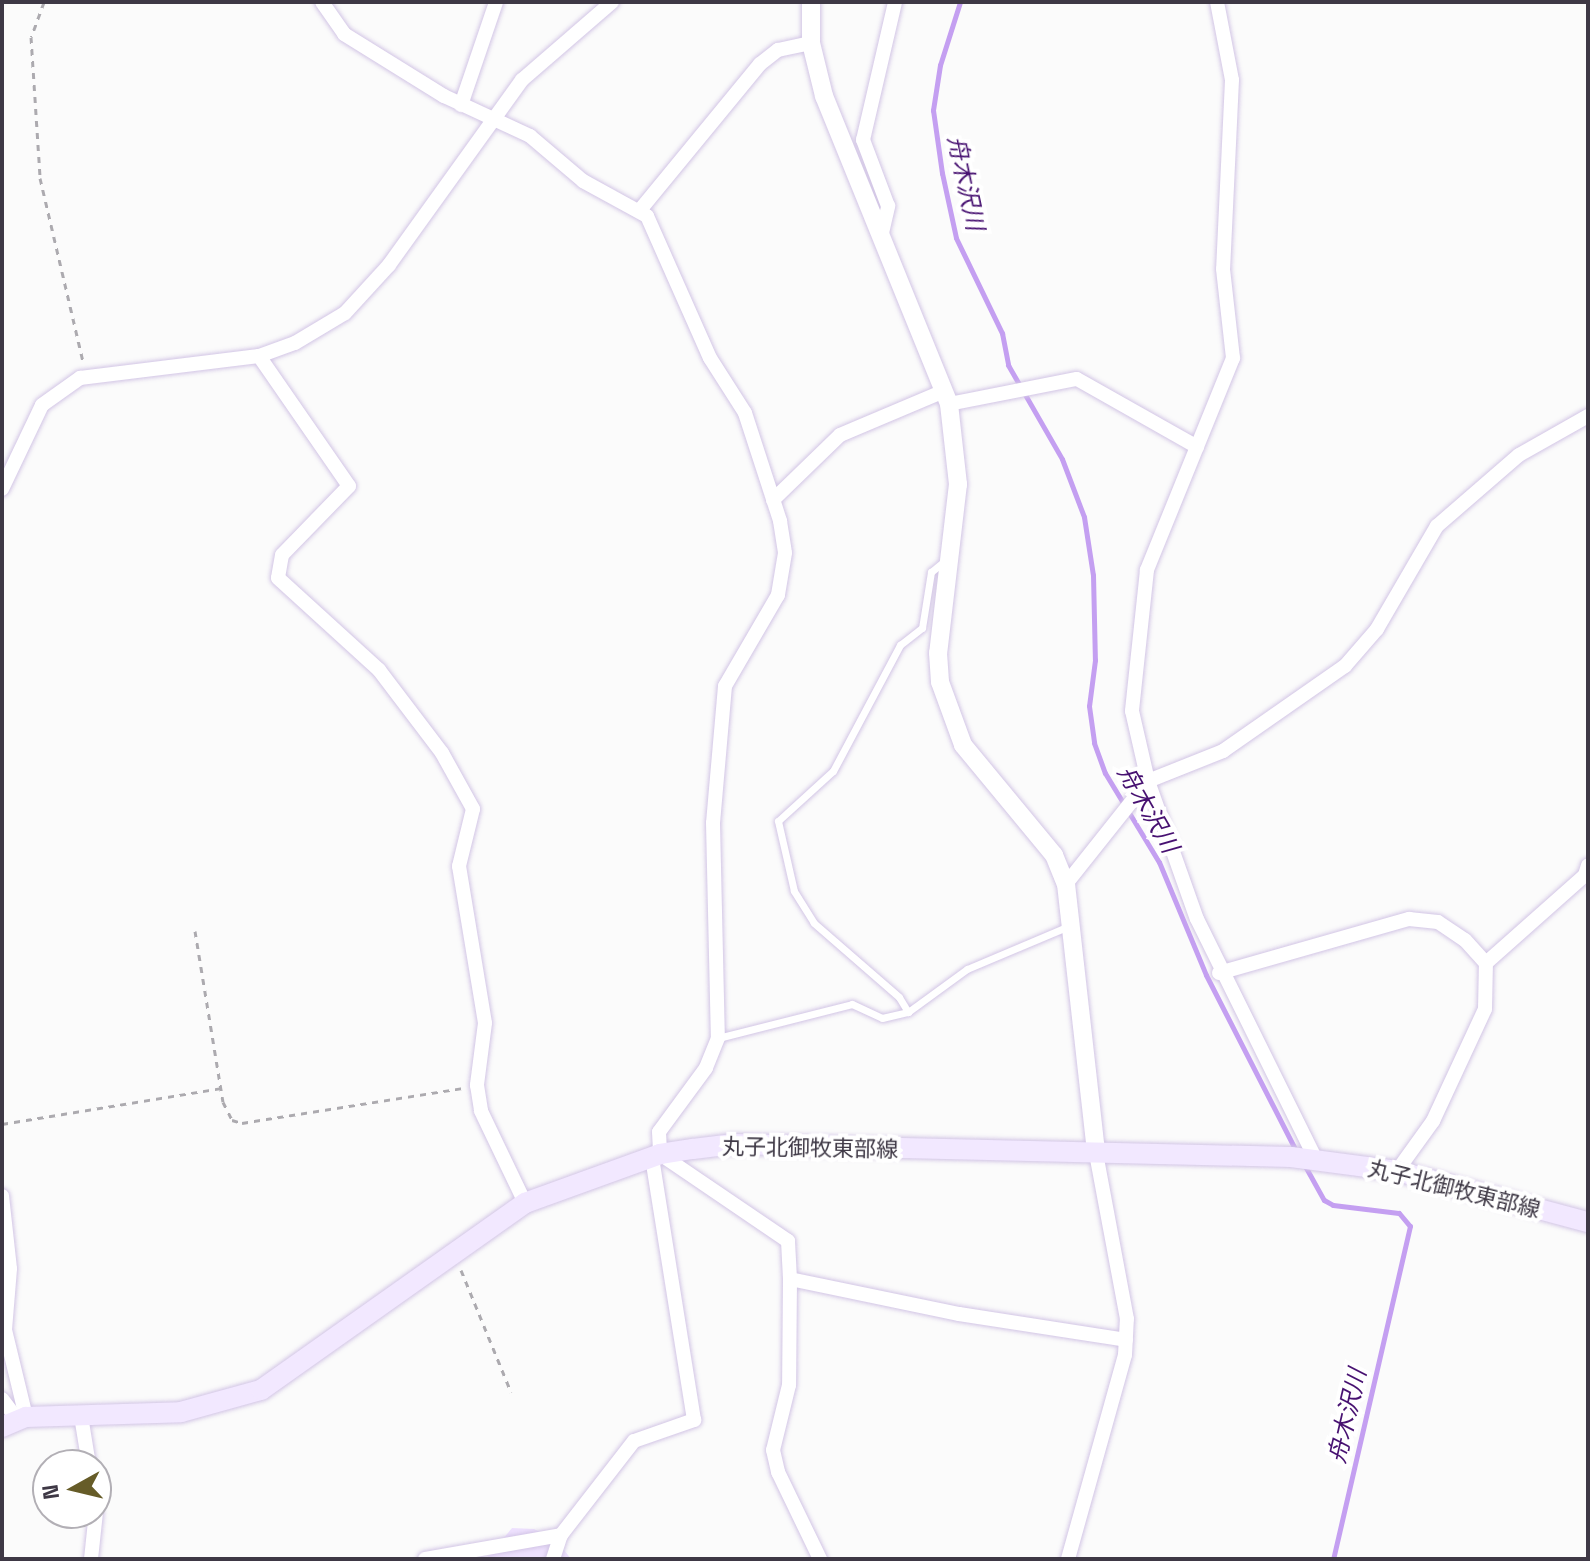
<!DOCTYPE html>
<html>
<head>
<meta charset="utf-8">
<style>
	body { margin:0 }
	#map { position:relative; width:1590px; height:1561px; overflow:hidden; background:#fbfbfb; font-family:"Space Grotesk","Noto Sans JP",sans-serif }
	div>[style] { position:absolute }
	[style*='--x'] { left:calc(var(--x)*1px); top:calc(var(--y)*1px); width:calc(var(--w)*1px); rotate:calc(var(--a)*1deg) }
	.green>* { inset:0; background:#eee1fe }
	.stream>* { height:5px; margin:-2.5px; padding:0 2.5px; transform-origin:2.5px; border-radius:2.5px; background:#c49ff1 }
	.path>* { height:3px; margin-top:-1.5px; transform-origin:0; background:repeating-linear-gradient(90deg,#acaaaf 0 6px,transparent 0 12px) }
	.roads { filter:drop-shadow(0 0 2px #d2c5e5) drop-shadow(0 0 2px #d2c5e5) }
	.service>* { height:7px; margin:-3.5px; padding:0 3.5px; transform-origin:3.5px; border-radius:3.5px; background:#fff }
	.minor>* { height:14px; margin:-7px; padding:0 7px; transform-origin:7px; border-radius:7px; background:#fff }
	.tertiary>* { height:18px; margin:-9px; padding:0 9px; transform-origin:9px; border-radius:9px; background:#fff }
	.secondary>* { height:20px; margin:-10px; padding:0 10px; transform-origin:10px; border-radius:10px; background:#f2e8ff }
	span { translate:-50% -50%; white-space:nowrap; text-align:center; line-height:1.15; -webkit-text-stroke:8px #fff; paint-order:stroke }
	.street-label { font-size:22px; color:#3e3845 }
	.water-label { font-size:24px; color:#471171; font-style:italic }
	.frame { position:absolute; inset:0; border:4px solid #3e3845; pointer-events:none }
	.north { position:absolute; left:32px; top:1449px; width:80px; height:80px; box-sizing:border-box; background:#fff; border:2px solid #b2afb5; border-radius:50%; rotate:262deg; font-size:22px; font-weight:700; line-height:32px; text-align:center; color:#3e3845 }
	.north::after { content:''; display:block; margin:auto; width:28px; height:36px; background:#665c28; clip-path:polygon(50% 0,100% 100%,50% 72%,0 100%) }
</style>
</head>
<body>
<div id="map">
	<div class="green">
		<div style="clip-path:polygon(512px 1528px,534px 1529px,558px 1542px,571px 1559px,486px 1559px)"></div>
	</div>
	<div class="stream">
		<div style="--x:960;--y:2;--w:66;--a:107.6"></div>
		<div style="--x:940;--y:65;--w:46;--a:98.8"></div>
		<div style="--x:933;--y:110;--w:64;--a:81.9"></div>
		<div style="--x:942;--y:173;--w:66;--a:77.8"></div>
		<div style="--x:956;--y:238;--w:106;--a:64.2"></div>
		<div style="--x:1002;--y:333;--w:33;--a:79"></div>
		<div style="--x:1008;--y:365;--w:108;--a:60.1"></div>
		<div style="--x:1062;--y:459;--w:62;--a:69.2"></div>
		<div style="--x:1084;--y:517;--w:59;--a:81.2"></div>
		<div style="--x:1093;--y:575;--w:85;--a:88.7"></div>
		<div style="--x:1095;--y:660;--w:46;--a:97.4"></div>
		<div style="--x:1089;--y:706;--w:37;--a:82"></div>
		<div style="--x:1094;--y:743;--w:32;--a:70"></div>
		<div style="--x:1105;--y:773;--w:104;--a:58.8"></div>
		<div style="--x:1159;--y:862;--w:122;--a:67.4"></div>
		<div style="--x:1206;--y:975;--w:198;--a:62.9"></div>
		<div style="--x:1305;--y:1166;--w:39;--a:61"></div>
		<div style="--x:1324;--y:1200;--w:10;--a:29"></div>
		<div style="--x:1333;--y:1205;--w:66;--a:6.9"></div>
		<div style="--x:1399;--y:1213;--w:17;--a:50"></div>
		<div style="--x:1410;--y:1226;--w:342;--a:103"></div>
	</div>
	<div class="path">
		<div style="--x:44;--y:2;--w:37;--a:110"></div>
		<div style="--x:31;--y:37;--w:141;--a:86.3"></div>
		<div style="--x:40;--y:178;--w:188;--a:76.8"></div>
		<div style="--x:195;--y:931;--w:173;--a:80.7"></div>
		<div style="--x:223;--y:1102;--w:20;--a:63"></div>
		<div style="--x:232;--y:1120;--w:10;--a:17"></div>
		<div style="--x:242;--y:1123;--w:223;--a:-9"></div>
		<div style="--x:2;--y:1124;--w:222;--a:-9.3"></div>
		<div style="--x:461;--y:1270;--w:132;--a:67.7"></div>
	</div>
	<div class="roads">
		<div class="service">
			<div style="--x:908;--y:1012;--w:17;--a:-121"></div>
			<div style="--x:899;--y:997;--w:113;--a:-139"></div>
			<div style="--x:814;--y:923;--w:38;--a:-122"></div>
			<div style="--x:794;--y:891;--w:72;--a:-102.9"></div>
			<div style="--x:778;--y:821;--w:74;--a:-42.3"></div>
			<div style="--x:833;--y:771;--w:143;--a:-62"></div>
			<div style="--x:900;--y:645;--w:28;--a:-38"></div>
			<div style="--x:922;--y:628;--w:57;--a:-80.9"></div>
			<div style="--x:931;--y:572;--w:19;--a:-39"></div>
			<div style="--x:718;--y:1038;--w:138;--a:-14.2"></div>
			<div style="--x:852;--y:1004;--w:33;--a:25"></div>
			<div style="--x:882;--y:1018;--w:27;--a:-13"></div>
			<div style="--x:908;--y:1012;--w:73;--a:-36.1"></div>
			<div style="--x:967;--y:969;--w:111;--a:-22.9"></div>
		</div>
		<div class="minor">
			<div style="--x:322;--y:2;--w:39;--a:55"></div>
			<div style="--x:344;--y:34;--w:118;--a:31.8"></div>
			<div style="--x:444;--y:96;--w:95;--a:24.9"></div>
			<div style="--x:530;--y:136;--w:70;--a:40.3"></div>
			<div style="--x:583;--y:181;--w:73;--a:28.7"></div>
			<div style="--x:647;--y:216;--w:155;--a:66.1"></div>
			<div style="--x:710;--y:358;--w:65;--a:57.5"></div>
			<div style="--x:745;--y:413;--w:114;--a:72"></div>
			<div style="--x:780;--y:521;--w:32;--a:81"></div>
			<div style="--x:785;--y:553;--w:43;--a:99.5"></div>
			<div style="--x:778;--y:595;--w:105;--a:120.2"></div>
			<div style="--x:725;--y:686;--w:138;--a:95"></div>
			<div style="--x:713;--y:823;--w:215;--a:88.7"></div>
			<div style="--x:718;--y:1038;--w:32;--a:112"></div>
			<div style="--x:706;--y:1068;--w:79;--a:126.3"></div>
			<div style="--x:659;--y:1132;--w:22;--a:87"></div>
			<div style="--x:660;--y:1154;--w:155;--a:34.2"></div>
			<div style="--x:788;--y:1241;--w:38;--a:87"></div>
			<div style="--x:790;--y:1279;--w:173;--a:11.7"></div>
			<div style="--x:959;--y:1314;--w:169;--a:8.8"></div>
			<div style="--x:1217;--y:2;--w:79;--a:79.1"></div>
			<div style="--x:1232;--y:80;--w:189;--a:92.7"></div>
			<div style="--x:1223;--y:269;--w:90;--a:83.6"></div>
			<div style="--x:1233;--y:358;--w:229;--a:112.1"></div>
			<div style="--x:1147;--y:570;--w:142;--a:96.1"></div>
			<div style="--x:1132;--y:711;--w:72;--a:77.1"></div>
			<div style="--x:1148;--y:781;--w:146;--a:70.5"></div>
			<div style="--x:1197;--y:919;--w:269;--a:63.7"></div>
			<div style="--x:461;--y:105;--w:109;--a:-71.2"></div>
			<div style="--x:640;--y:210;--w:189;--a:-50.6"></div>
			<div style="--x:760;--y:64;--w:23;--a:-38"></div>
			<div style="--x:778;--y:50;--w:34;--a:-12"></div>
			<div style="--x:882;--y:233;--w:28;--a:-77"></div>
			<div style="--x:888;--y:206;--w:71;--a:-110.7"></div>
			<div style="--x:863;--y:140;--w:142;--a:-76.9"></div>
			<div style="--x:259;--y:356;--w:158;--a:55.3"></div>
			<div style="--x:349;--y:486;--w:96;--a:134.2"></div>
			<div style="--x:282;--y:555;--w:23;--a:100"></div>
			<div style="--x:278;--y:578;--w:137;--a:42.3"></div>
			<div style="--x:379;--y:670;--w:104;--a:52.8"></div>
			<div style="--x:442;--y:753;--w:64;--a:61"></div>
			<div style="--x:473;--y:809;--w:59;--a:103.8"></div>
			<div style="--x:459;--y:866;--w:159;--a:80.6"></div>
			<div style="--x:485;--y:1023;--w:63;--a:97.4"></div>
			<div style="--x:477;--y:1085;--w:26;--a:81"></div>
			<div style="--x:481;--y:1111;--w:102;--a:64.4"></div>
			<div style="--x:949;--y:404;--w:130;--a:-11.1"></div>
			<div style="--x:1077;--y:379;--w:138;--a:29.5"></div>
			<div style="--x:2;--y:489;--w:93;--a:-64.5"></div>
			<div style="--x:42;--y:405;--w:47;--a:-35.4"></div>
			<div style="--x:80;--y:378;--w:180;--a:-7"></div>
			<div style="--x:259;--y:356;--w:38;--a:-20"></div>
			<div style="--x:295;--y:343;--w:58;--a:-31"></div>
			<div style="--x:345;--y:313;--w:65;--a:-47.5"></div>
			<div style="--x:389;--y:265;--w:228;--a:-54.3"></div>
			<div style="--x:522;--y:80;--w:119;--a:-40.9"></div>
			<div style="--x:773;--y:500;--w:93;--a:-44.1"></div>
			<div style="--x:840;--y:435;--w:113;--a:-22.9"></div>
			<div style="--x:1066;--y:884;--w:132;--a:-51.5"></div>
			<div style="--x:1148;--y:781;--w:81;--a:-21.8"></div>
			<div style="--x:1223;--y:751;--w:149;--a:-34.9"></div>
			<div style="--x:1345;--y:666;--w:49;--a:-49.1"></div>
			<div style="--x:1377;--y:629;--w:119;--a:-59.8"></div>
			<div style="--x:1437;--y:526;--w:108;--a:-40.9"></div>
			<div style="--x:1519;--y:455;--w:79;--a:-29.5"></div>
			<div style="--x:1219;--y:973;--w:198;--a:-15.9"></div>
			<div style="--x:1409;--y:919;--w:29;--a:6"></div>
			<div style="--x:1438;--y:922;--w:32;--a:34"></div>
			<div style="--x:1465;--y:940;--w:31;--a:48"></div>
			<div style="--x:1397;--y:1171;--w:62;--a:-54.2"></div>
			<div style="--x:1433;--y:1121;--w:123;--a:-65.1"></div>
			<div style="--x:1485;--y:1009;--w:46;--a:-88.8"></div>
			<div style="--x:1486;--y:963;--w:132;--a:-41.6"></div>
			<div style="--x:1585;--y:875;--w:10;--a:-73"></div>
			<div style="--x:2;--y:1196;--w:73;--a:83.7"></div>
			<div style="--x:10;--y:1269;--w:61;--a:94.7"></div>
			<div style="--x:5;--y:1330;--w:89;--a:76.4"></div>
			<div style="--x:790;--y:1279;--w:106;--a:90.5"></div>
			<div style="--x:789;--y:1385;--w:67;--a:103.8"></div>
			<div style="--x:773;--y:1450;--w:23;--a:77"></div>
			<div style="--x:778;--y:1472;--w:97;--a:64.2"></div>
			<div style="--x:2;--y:1399;--w:25;--a:53"></div>
			<div style="--x:81;--y:1416;--w:50;--a:80.7"></div>
			<div style="--x:91;--y:1559;--w:47;--a:-83.9"></div>
			<div style="--x:425;--y:1559;--w:138;--a:-10"></div>
			<div style="--x:561;--y:1535;--w:119;--a:-52.2"></div>
			<div style="--x:634;--y:1441;--w:64;--a:-19.3"></div>
			<div style="--x:694;--y:1420;--w:266;--a:-99.1"></div>
			<div style="--x:553;--y:1559;--w:25;--a:-72"></div>
			<div style="--x:1068;--y:1559;--w:212;--a:-74.4"></div>
			<div style="--x:1125;--y:1355;--w:36;--a:-87"></div>
			<div style="--x:1127;--y:1319;--w:169;--a:-100.6"></div>
		</div>
		<div class="tertiary">
			<div style="--x:811;--y:2;--w:41;--a:90"></div>
			<div style="--x:811;--y:43;--w:55;--a:76.2"></div>
			<div style="--x:824;--y:96;--w:332;--a:67.9"></div>
			<div style="--x:949;--y:404;--w:81;--a:83.6"></div>
			<div style="--x:958;--y:484;--w:170;--a:96.7"></div>
			<div style="--x:938;--y:653;--w:29;--a:86"></div>
			<div style="--x:940;--y:682;--w:67;--a:69.9"></div>
			<div style="--x:963;--y:745;--w:143;--a:50.4"></div>
			<div style="--x:1054;--y:855;--w:31;--a:68"></div>
			<div style="--x:1066;--y:884;--w:271;--a:83.6"></div>
		</div>
		<div class="secondary">
			<div style="--x:2;--y:1427;--w:26;--a:-23"></div>
			<div style="--x:26;--y:1417;--w:155;--a:-1.8"></div>
			<div style="--x:181;--y:1412;--w:83;--a:-15.4"></div>
			<div style="--x:261;--y:1390;--w:324;--a:-35.3"></div>
			<div style="--x:525;--y:1203;--w:144;--a:-19.9"></div>
			<div style="--x:660;--y:1154;--w:33;--a:-9"></div>
			<div style="--x:693;--y:1149;--w:39;--a:-7"></div>
			<div style="--x:732;--y:1144;--w:559;--a:1.33"></div>
			<div style="--x:1291;--y:1157;--w:107;--a:7.5"></div>
			<div style="--x:1397;--y:1171;--w:198;--a:15"></div>
		</div>
	</div>
	<div class="street-label">
		<span style="left:810px;top:1148px;rotate:1deg">丸子北御牧東部線</span>
		<span style="left:1454px;top:1189px;rotate:14deg">丸子北御牧東部線</span>
	</div>
	<div class="water-label">
		<span style="left:966px;top:183px;rotate:78deg">舟木沢川</span>
		<span style="left:1148px;top:809px;rotate:60deg">舟木沢川</span>
		<span style="left:1347px;top:1416px;rotate:-77deg">舟木沢川</span>
	</div>
	<div class="frame"></div>
	<div class="north">N</div>
</div>
</body>
</html>
